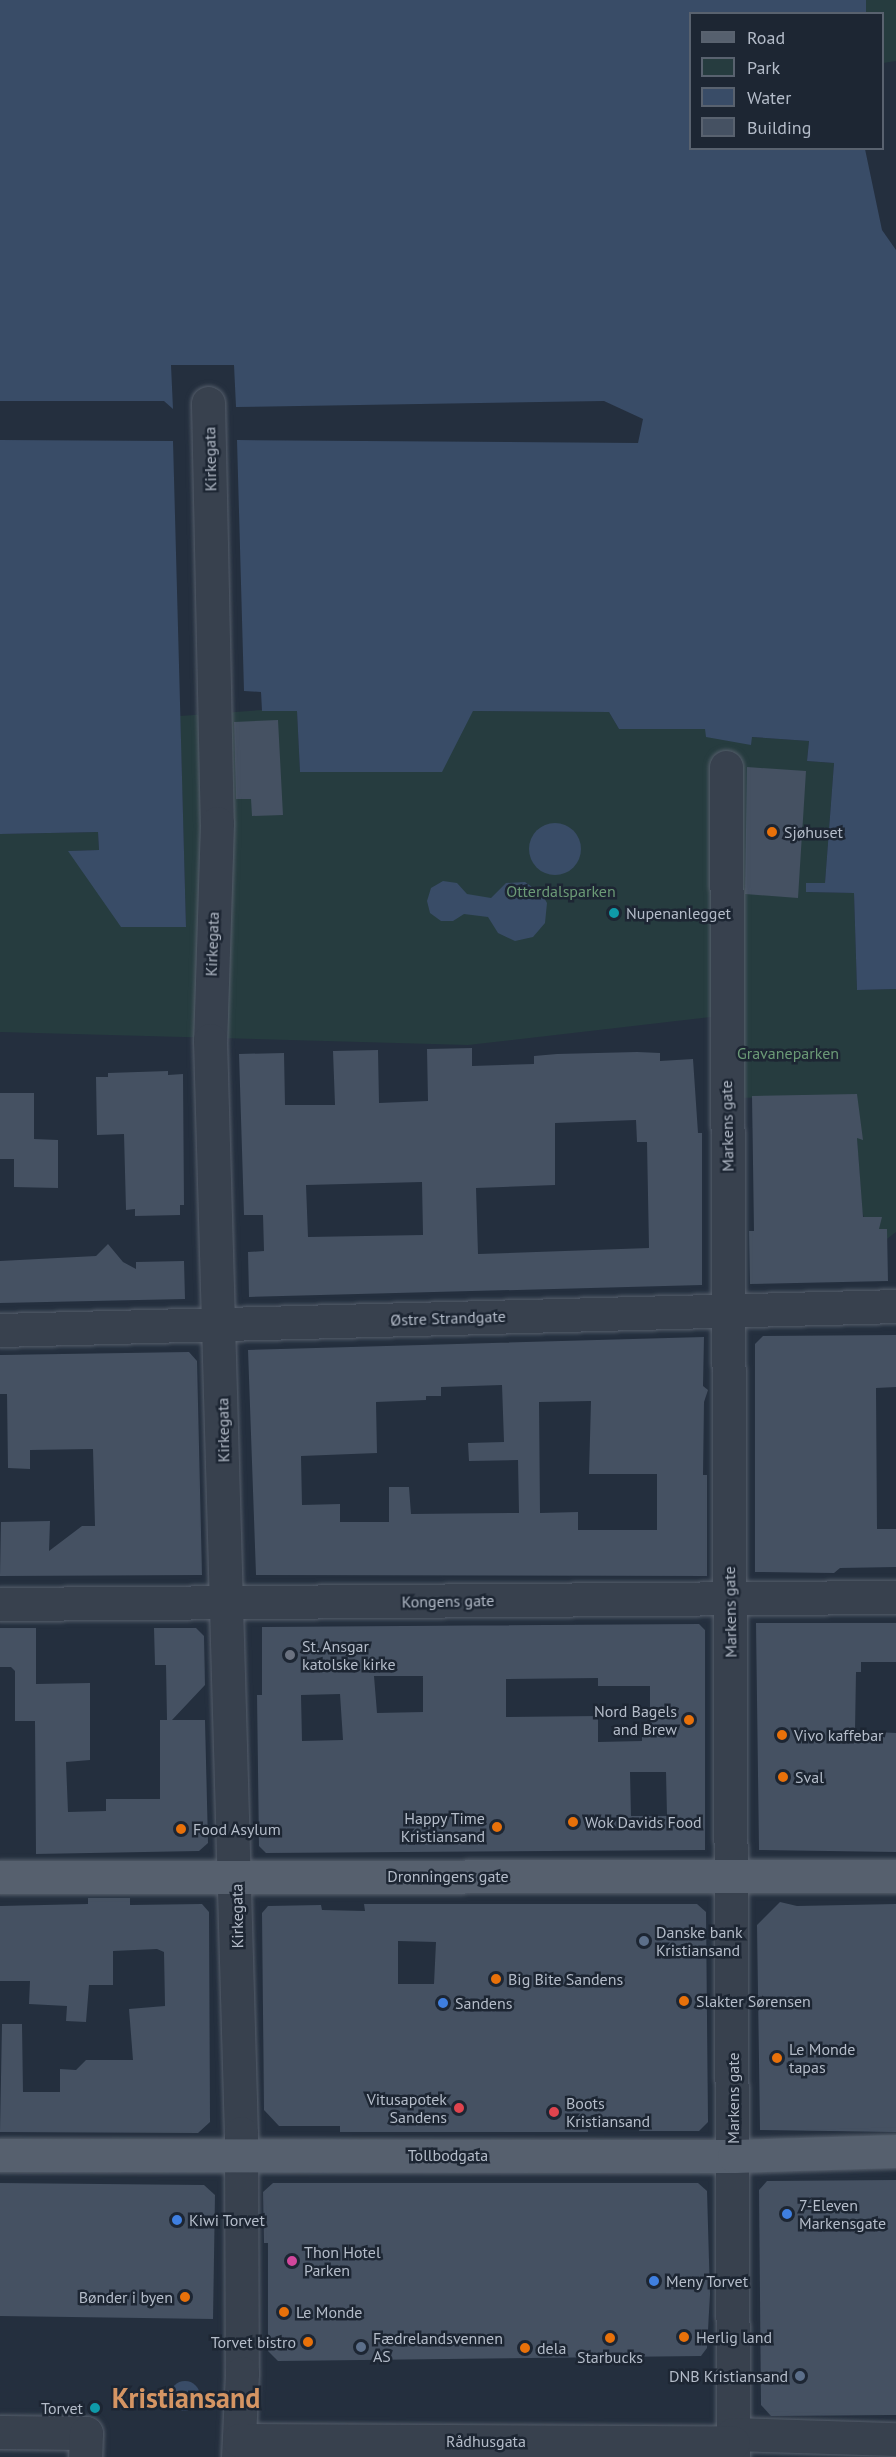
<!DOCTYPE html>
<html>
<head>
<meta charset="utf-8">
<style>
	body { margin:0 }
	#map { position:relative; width:896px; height:2457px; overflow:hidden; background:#242f3e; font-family:"PT Sans",sans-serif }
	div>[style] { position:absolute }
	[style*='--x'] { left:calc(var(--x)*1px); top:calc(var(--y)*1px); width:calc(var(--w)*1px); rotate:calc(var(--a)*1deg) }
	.green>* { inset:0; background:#263c3f }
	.water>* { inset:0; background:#394c67 }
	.round { border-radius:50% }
	.building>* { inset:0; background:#455162 }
	.roads { filter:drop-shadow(0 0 2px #565f6c) drop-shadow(0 0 2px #565f6c) }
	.minor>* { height:33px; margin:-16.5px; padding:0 16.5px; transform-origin:16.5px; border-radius:16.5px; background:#38414e }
	.major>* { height:33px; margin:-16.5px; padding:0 16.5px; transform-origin:16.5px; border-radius:16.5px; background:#56606e }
	.dots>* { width:16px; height:16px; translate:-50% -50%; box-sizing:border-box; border:3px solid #1d2633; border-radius:50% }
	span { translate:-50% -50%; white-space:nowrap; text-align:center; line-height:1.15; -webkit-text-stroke:5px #1d2633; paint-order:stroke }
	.street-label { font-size:16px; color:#b4bcc9 }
	.poi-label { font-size:16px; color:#b4bcc9 }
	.left { translate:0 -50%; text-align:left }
	.right { translate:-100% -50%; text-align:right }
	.park-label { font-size:16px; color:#6b9a76 }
	.town-label { font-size:28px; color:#d59563; font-weight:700 }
	.legend { position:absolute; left:689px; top:12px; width:195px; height:138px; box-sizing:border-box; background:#1d2633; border:2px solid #59626f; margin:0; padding:8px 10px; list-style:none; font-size:18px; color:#b4bcc9 }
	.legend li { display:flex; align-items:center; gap:12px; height:30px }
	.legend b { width:30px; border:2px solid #59626f }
</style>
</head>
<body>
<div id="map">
	<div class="green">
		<div style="clip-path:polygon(866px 0,896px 0,896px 61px,883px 63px,882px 14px,866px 14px)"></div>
		<div style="clip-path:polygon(262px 710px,297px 710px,300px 771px,473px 711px,609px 712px,619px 729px,705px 729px,751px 744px,751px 737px,809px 741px,807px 761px,834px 763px,825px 883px,806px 892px,854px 893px,857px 990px,896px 989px,896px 1232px,874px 1249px,862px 1211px,854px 1096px,729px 1098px,728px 1015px,468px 1045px,0 1032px,0 834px,98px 832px,99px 850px,69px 851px,186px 926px,180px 716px)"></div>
	</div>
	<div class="water">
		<div style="clip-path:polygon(0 0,866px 0,866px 13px,690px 14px,690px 148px,865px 149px,882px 230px,896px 250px,896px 989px,857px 990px,854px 893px,806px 892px,806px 883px,825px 883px,834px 763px,807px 761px,809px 741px,752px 737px,751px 745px,706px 737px,705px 729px,619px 729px,609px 712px,473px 711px,442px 772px,300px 772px,297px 711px,262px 711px,261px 692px,244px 691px,237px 440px,638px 443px,643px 419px,604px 401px,236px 407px,234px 365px,171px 365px,173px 409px,164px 401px,0 401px)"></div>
		<div style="clip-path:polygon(0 440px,173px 441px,186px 927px,121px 927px,68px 851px,99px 850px,98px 832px,0 834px)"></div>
		<div class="round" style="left:529px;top:823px;width:52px;height:52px"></div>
		<div style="clip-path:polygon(443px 881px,457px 883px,467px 894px,491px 898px,506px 883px,525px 882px,542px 894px,547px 903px,545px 923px,533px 937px,515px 941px,498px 933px,488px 917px,464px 914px,453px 921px,441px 921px,430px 913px,427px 901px,431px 888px)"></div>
		<div class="round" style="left:170px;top:2381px;width:30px;height:30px"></div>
	</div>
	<div class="building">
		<div style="clip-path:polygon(278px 720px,283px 815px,252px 816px,251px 799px,236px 799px,234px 722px)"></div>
		<div style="clip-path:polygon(747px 767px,806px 771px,798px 898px,745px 894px)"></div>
		<div style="clip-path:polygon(evenodd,472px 1048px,472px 1066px,534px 1064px,534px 1056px,557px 1054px,637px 1052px,660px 1053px,660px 1061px,693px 1059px,698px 1133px,702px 1133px,702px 1285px,249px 1297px,248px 1252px,264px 1251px,263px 1215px,244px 1215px,239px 1054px,284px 1053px,285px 1105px,335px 1105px,333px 1051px,378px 1050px,379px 1103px,428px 1101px,427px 1049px,472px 1048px,636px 1120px,637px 1142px,647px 1142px,649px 1248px,478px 1254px,476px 1188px,555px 1185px,555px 1123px,636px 1120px,472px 1048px,422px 1182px,423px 1235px,308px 1237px,306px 1185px,422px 1182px)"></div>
		<div style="clip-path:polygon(168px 1071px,168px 1075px,183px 1074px,184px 1205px,180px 1205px,180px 1215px,135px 1216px,135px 1209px,126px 1210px,124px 1134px,97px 1135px,96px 1077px,108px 1077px,108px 1073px)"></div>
		<div style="clip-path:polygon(0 1093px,34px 1093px,34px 1139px,58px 1140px,58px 1188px,14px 1187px,14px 1159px,0 1159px)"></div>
		<div style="clip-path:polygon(857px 1094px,863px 1140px,857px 1138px,863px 1217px,882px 1217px,879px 1229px,887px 1229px,888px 1281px,750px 1284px,749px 1231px,754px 1231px,752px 1096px)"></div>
		<div style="clip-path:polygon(108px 1244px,123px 1262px,136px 1269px,136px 1262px,184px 1261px,185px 1299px,0 1303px,0 1261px,96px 1256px)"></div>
		<div style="clip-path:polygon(896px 1335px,896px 1387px,876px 1388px,877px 1529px,896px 1529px,896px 1567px,840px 1568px,834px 1573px,755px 1572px,755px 1344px,763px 1336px)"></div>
		<div style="clip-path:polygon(evenodd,704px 1337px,703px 1386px,708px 1390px,704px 1402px,703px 1475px,707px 1475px,707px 1576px,256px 1575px,248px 1350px,704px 1337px,502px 1385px,504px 1442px,468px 1443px,469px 1461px,518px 1460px,519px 1513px,411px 1514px,409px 1487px,389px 1487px,389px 1522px,340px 1522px,340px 1504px,302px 1505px,301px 1456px,377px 1453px,376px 1402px,426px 1400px,426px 1396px,441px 1396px,441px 1387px,502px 1385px,704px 1337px,591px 1401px,589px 1474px,657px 1474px,657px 1530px,578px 1530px,578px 1512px,540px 1513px,539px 1402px,591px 1401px)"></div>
		<div style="clip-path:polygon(189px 1352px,197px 1361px,202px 1575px,0 1576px,1px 1522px,50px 1521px,49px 1551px,82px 1526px,95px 1526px,93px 1449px,30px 1450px,30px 1469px,8px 1468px,7px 1394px,0 1394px,0 1355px)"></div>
		<div style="clip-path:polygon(756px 1623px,896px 1623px,896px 1662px,861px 1662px,861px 1672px,856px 1672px,855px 1731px,896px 1733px,896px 1852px,759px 1850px)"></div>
		<div style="clip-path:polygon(evenodd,699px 1624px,705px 1630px,705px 1850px,266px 1853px,259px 1846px,257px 1695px,262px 1695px,262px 1627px,699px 1624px,374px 1676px,423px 1676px,423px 1712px,377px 1713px,374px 1676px,699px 1624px,598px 1678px,598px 1686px,650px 1686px,650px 1732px,642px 1732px,642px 1741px,598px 1742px,598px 1716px,506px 1717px,506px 1679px,598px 1678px,699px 1624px,340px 1694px,343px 1740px,302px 1741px,301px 1695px,340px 1694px,699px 1624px,630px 1772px,666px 1772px,667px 1816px,631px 1816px,630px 1772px)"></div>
		<div style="clip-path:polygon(0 1628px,36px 1628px,36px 1684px,90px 1683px,90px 1760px,66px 1762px,68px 1812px,106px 1811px,106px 1799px,160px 1799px,160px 1720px,167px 1720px,166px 1665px,155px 1665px,154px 1628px,196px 1628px,204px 1636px,205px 1685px,172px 1720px,205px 1720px,208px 1843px,199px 1851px,36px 1854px,35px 1721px,15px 1721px,15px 1671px,11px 1667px,0 1667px)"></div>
		<div style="clip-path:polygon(88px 1898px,130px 1898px,130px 1905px,202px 1904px,209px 1912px,210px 2122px,198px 2133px,0 2132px,2px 2024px,22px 2024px,23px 2092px,60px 2092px,60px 2069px,76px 2070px,86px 2060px,133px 2060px,129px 2009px,165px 2006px,164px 1952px,157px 1949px,113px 1951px,113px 1985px,89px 1985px,86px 2022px,66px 2021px,67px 2006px,29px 2004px,30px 1981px,0 1981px,0 1906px,88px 1904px)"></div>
		<div style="clip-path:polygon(780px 1902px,797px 1906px,896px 1904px,896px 2132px,760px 2130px,757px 1925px)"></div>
		<div style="clip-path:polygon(evenodd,364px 1904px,697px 1904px,706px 1912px,708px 2122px,699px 2131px,639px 2131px,640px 2125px,588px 2125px,588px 2132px,340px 2132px,340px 2126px,279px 2126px,264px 2110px,262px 1913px,268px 1906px,321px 1905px,322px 1910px,365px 1911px,364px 1904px,398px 1941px,436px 1942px,434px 1984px,398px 1984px,398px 1941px)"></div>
		<div style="clip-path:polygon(896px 2180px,896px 2415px,771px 2416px,761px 2405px,759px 2190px,767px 2181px)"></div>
		<div style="clip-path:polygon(0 2183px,204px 2185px,215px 2195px,213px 2319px,0 2316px)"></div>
		<div style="clip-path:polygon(273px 2183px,698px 2183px,707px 2191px,710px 2294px,707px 2348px,701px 2356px,278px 2361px,268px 2351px,268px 2243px,264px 2243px,263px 2192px)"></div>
	</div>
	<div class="roads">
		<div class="minor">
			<div style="--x:208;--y:403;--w:420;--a:88.8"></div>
			<div style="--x:217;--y:823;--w:217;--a:91.8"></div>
			<div style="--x:210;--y:1040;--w:1093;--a:88.38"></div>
			<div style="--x:241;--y:2133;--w:240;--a:89.8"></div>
			<div style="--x:242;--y:2373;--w:84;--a:92.7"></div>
			<div style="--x:726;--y:767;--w:1690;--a:89.76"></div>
			<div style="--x:0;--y:1330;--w:896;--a:-1.53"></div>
			<div style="--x:0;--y:1604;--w:896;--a:-0.45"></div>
			<div style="--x:0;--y:2432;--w:86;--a:0.7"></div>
			<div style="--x:86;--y:2433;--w:24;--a:92"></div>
			<div style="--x:733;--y:2434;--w:163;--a:1.8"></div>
			<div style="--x:239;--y:2440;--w:494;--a:0.3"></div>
		</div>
		<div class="major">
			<div style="--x:0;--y:1877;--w:896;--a:-0.06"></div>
			<div style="--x:0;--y:2155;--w:734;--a:0.08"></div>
			<div style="--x:734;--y:2156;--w:162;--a:-1.8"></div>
		</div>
	</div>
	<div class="dots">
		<div style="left:772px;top:832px;background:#e8710a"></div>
		<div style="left:614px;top:913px;background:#0f9aa8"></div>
		<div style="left:290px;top:1655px;background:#6b7280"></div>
		<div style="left:689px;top:1720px;background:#e8710a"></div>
		<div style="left:782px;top:1735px;background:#e8710a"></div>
		<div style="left:783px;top:1777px;background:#e8710a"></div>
		<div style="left:573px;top:1822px;background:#e8710a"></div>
		<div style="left:497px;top:1827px;background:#e8710a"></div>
		<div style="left:181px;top:1829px;background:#e8710a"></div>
		<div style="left:644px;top:1941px;background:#5c6f8a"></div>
		<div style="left:496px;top:1979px;background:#e8710a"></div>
		<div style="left:684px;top:2001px;background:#e8710a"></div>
		<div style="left:443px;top:2003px;background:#3f7fe0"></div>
		<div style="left:777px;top:2058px;background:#e8710a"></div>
		<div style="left:459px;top:2108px;background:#e0444e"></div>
		<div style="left:554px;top:2112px;background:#e0444e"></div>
		<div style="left:787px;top:2214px;background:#3f7fe0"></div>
		<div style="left:177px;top:2220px;background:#3f7fe0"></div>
		<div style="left:292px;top:2261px;background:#d1479c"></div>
		<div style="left:654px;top:2281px;background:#3f7fe0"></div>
		<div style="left:185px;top:2297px;background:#e8710a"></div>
		<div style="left:284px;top:2312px;background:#e8710a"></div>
		<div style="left:684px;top:2337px;background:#e8710a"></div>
		<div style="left:610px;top:2338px;background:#e8710a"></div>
		<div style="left:308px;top:2342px;background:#e8710a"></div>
		<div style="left:361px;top:2347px;background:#5c6f8a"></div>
		<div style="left:525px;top:2348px;background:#e8710a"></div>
		<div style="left:800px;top:2376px;background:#5c6f8a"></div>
		<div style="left:95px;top:2408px;background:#0f9aa8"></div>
	</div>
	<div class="street-label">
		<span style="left:210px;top:459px;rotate:-91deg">Kirkegata</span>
		<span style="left:212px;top:944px;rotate:-88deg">Kirkegata</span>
		<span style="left:727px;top:1126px;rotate:-91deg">Markens gate</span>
		<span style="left:448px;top:1318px;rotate:-2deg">Østre Strandgate</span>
		<span style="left:223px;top:1430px;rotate:-91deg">Kirkegata</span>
		<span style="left:448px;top:1601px;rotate:-1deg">Kongens gate</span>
		<span style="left:730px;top:1612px;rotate:-91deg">Markens gate</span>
		<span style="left:448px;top:1876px">Dronningens gate</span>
		<span style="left:237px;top:1916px;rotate:-91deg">Kirkegata</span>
		<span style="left:733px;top:2098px;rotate:-90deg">Markens gate</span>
		<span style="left:448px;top:2155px">Tollbodgata</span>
		<span style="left:486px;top:2441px">Rådhusgata</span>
	</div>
	<div class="poi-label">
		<span class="left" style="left:784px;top:832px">Sjøhuset</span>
		<span class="left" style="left:626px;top:913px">Nupenanlegget</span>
		<span class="left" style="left:302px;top:1655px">St. Ansgar<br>katolske kirke</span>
		<span class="right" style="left:677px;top:1720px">Nord Bagels<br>and Brew</span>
		<span class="left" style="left:794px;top:1735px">Vivo kaffebar</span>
		<span class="left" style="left:795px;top:1777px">Sval</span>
		<span class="right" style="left:485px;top:1827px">Happy Time<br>Kristiansand</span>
		<span class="left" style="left:585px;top:1822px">Wok Davids Food</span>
		<span class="left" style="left:193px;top:1829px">Food Asylum</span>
		<span class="left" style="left:656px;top:1941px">Danske bank<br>Kristiansand</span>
		<span class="left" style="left:508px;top:1979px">Big Bite Sandens</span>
		<span class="left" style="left:696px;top:2001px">Slakter Sørensen</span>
		<span class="left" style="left:455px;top:2003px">Sandens</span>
		<span class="left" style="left:789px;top:2058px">Le Monde<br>tapas</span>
		<span class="right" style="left:447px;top:2108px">Vitusapotek<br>Sandens</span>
		<span class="left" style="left:566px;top:2112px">Boots<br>Kristiansand</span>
		<span class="left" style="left:799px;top:2214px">7-Eleven<br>Markensgate</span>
		<span class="left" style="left:189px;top:2220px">Kiwi Torvet</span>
		<span class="left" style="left:304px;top:2261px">Thon Hotel<br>Parken</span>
		<span class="left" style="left:666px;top:2281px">Meny Torvet</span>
		<span class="right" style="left:173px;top:2297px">Bønder i byen</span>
		<span class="left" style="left:296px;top:2312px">Le Monde</span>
		<span class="left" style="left:696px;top:2337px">Herlig land</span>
		<span class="left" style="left:373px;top:2347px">Fædrelandsvennen<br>AS</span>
		<span class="right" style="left:296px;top:2342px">Torvet bistro</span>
		<span class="left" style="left:537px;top:2348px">dela</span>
		<span style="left:610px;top:2357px">Starbucks</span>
		<span class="right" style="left:788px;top:2376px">DNB Kristiansand</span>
		<span class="right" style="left:83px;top:2408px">Torvet</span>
	</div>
	<div class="park-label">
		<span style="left:561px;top:891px">Otterdalsparken</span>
		<span style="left:788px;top:1053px">Gravaneparken</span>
	</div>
	<div class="town-label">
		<span style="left:186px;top:2398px">Kristiansand</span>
	</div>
	<ul class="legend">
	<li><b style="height:8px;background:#56606e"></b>Road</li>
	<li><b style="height:16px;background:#263c3f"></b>Park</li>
	<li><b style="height:16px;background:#394c67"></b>Water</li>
	<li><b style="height:16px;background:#455162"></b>Building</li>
	</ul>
</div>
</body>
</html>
